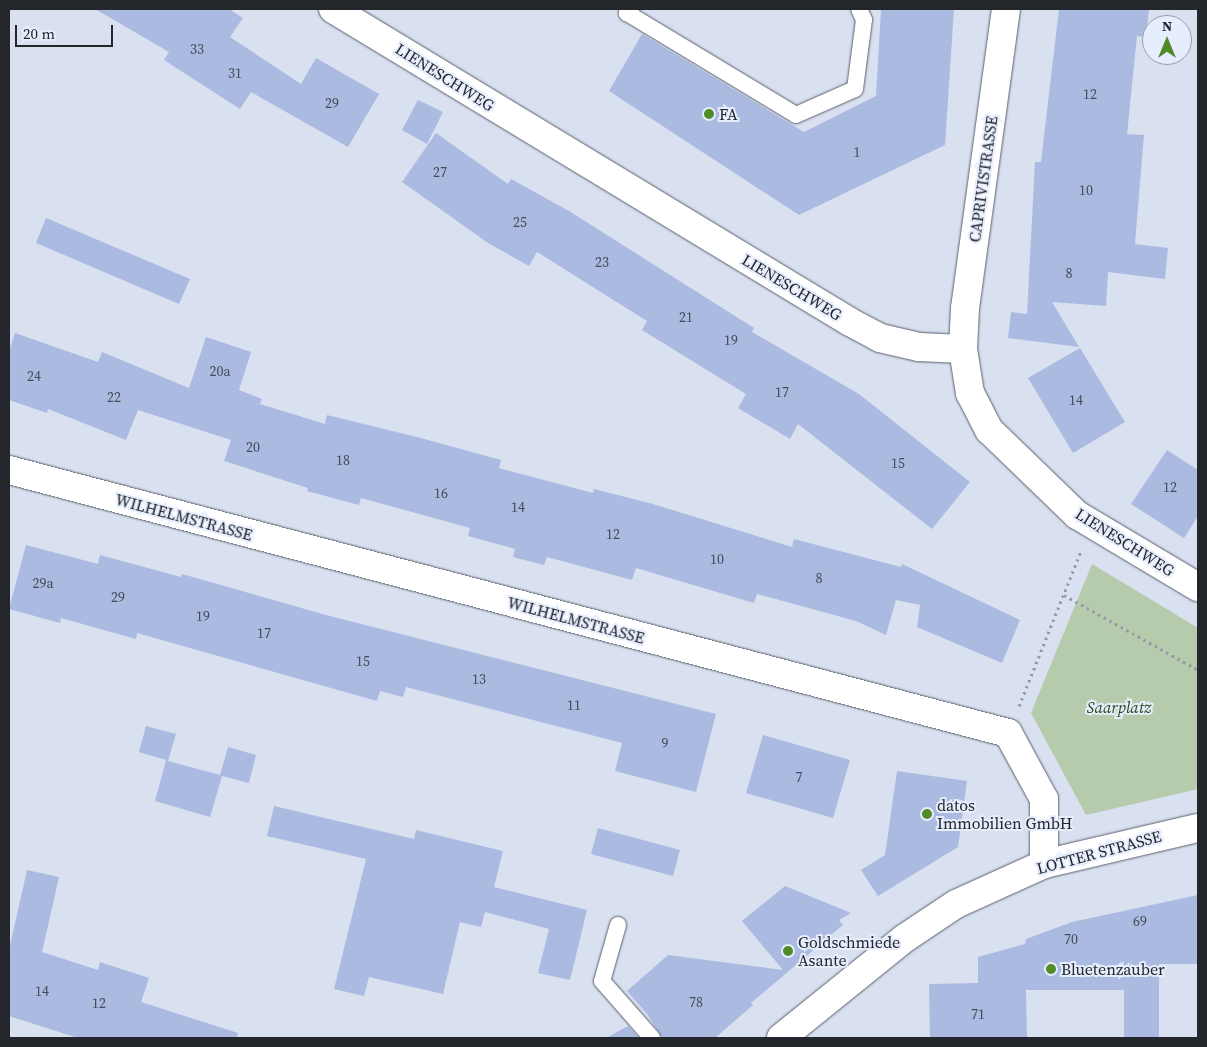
<!DOCTYPE html>
<html>
<head>
<meta charset="utf-8">
<style>
	body { margin:0 }
	#map { position:relative; width:1207px; height:1047px; overflow:hidden; background:#d9e0f0; font-family:"Source Serif 4",serif }
	div>[style] { position:absolute }
	[style*='--x'] { left:calc(var(--x)*1px); top:calc(var(--y)*1px); width:calc(var(--w)*1px); rotate:calc(var(--a)*1deg) }
	.green>* { inset:0; background:#b6caac }
	.building>* { inset:0; background:#abbae0 }
	.path>* { height:3px; margin-top:-1.5px; transform-origin:0; background:repeating-linear-gradient(90deg,#9499a5 0 2.5px,transparent 0 6.5px) }
	.roads { filter:drop-shadow(0 0 1px #5a606d) drop-shadow(0 0 1px #5a606d) }
	.service>* { height:16px; margin:-8px; padding:0 8px; transform-origin:8px; border-radius:8px; background:#fff }
	.minor>* { height:28px; margin:-14px; padding:0 14px; transform-origin:14px; border-radius:14px; background:#fff }
	.tertiary>* { height:28px; margin:-14px; padding:0 14px; transform-origin:14px; border-radius:14px; background:#fff }
	.dots>* { width:14px; height:14px; translate:-50% -50%; box-sizing:border-box; border:2px solid #e6edfd; border-radius:50% }
	span { translate:-50% -50%; white-space:nowrap; text-align:center; line-height:1.15; -webkit-text-stroke:4px #e6edfd; paint-order:stroke }
	.number-label { font-size:14px; color:#454b58 }
	.number-label span { -webkit-text-stroke-width:0 }
	.street-label { font-size:16px; color:#23262b }
	.poi-label { font-size:16px; color:#23262b }
	.left { translate:0 -50%; text-align:left }
	.park-label { font-size:16px; color:#284814; font-style:italic }
	.frame { position:absolute; inset:0; border:10px solid #23262b; pointer-events:none }
	.north { position:absolute; left:1142px; top:15px; width:50px; height:50px; box-sizing:border-box; background:#e6edfd; border:1px solid #989da9; border-radius:50%; rotate:0deg; font-size:14px; font-weight:700; line-height:20px; text-align:center; color:#23262b }
	.north::after { content:''; display:block; margin:auto; width:18px; height:22px; background:#508b29; clip-path:polygon(50% 0,100% 100%,50% 72%,0 100%) }
	.scale { position:absolute; left:15px; top:25px; width:98px; height:22px; box-sizing:border-box; border:2px solid #23262b; border-top:0; padding-left:6px; font-size:15px; line-height:18px; white-space:nowrap; color:#23262b; -webkit-text-stroke:4px #e6edfd; paint-order:stroke }
</style>
</head>
<body>
<div id="map">
	<div class="green">
		<div style="clip-path:polygon(1092px 564px,1198px 628px,1198px 789px,1086px 815px,1031px 713px)"></div>
	</div>
	<div class="building">
		<div style="clip-path:polygon(95px 9px,229px 9px,243px 18px,230px 37px,301px 84px,316px 58px,379px 94px,348px 147px,251px 92px,240px 109px,164px 60px,169px 52px)"></div>
		<div style="clip-path:polygon(881px 9px,954px 9px,945px 145px,799px 215px,609px 91px,642px 34px,804px 132px,876px 96px)"></div>
		<div style="clip-path:polygon(1059px 9px,1149px 9px,1146px 37px,1137px 36px,1127px 134px,1144px 135px,1135px 244px,1168px 248px,1165px 279px,1108px 272px,1106px 306px,1052px 302px,1079px 347px,1008px 338px,1011px 312px,1027px 314px,1035px 162px,1041px 162px)"></div>
		<div style="clip-path:polygon(418px 100px,443px 112px,427px 144px,402px 130px)"></div>
		<div style="clip-path:polygon(436px 133px,508px 184px,511px 179px,569px 211px,754px 328px,752px 332px,859px 394px,970px 482px,932px 529px,798px 424px,790px 439px,738px 408px,746px 394px,642px 330px,647px 321px,537px 252px,529px 266px,488px 243px,402px 182px)"></div>
		<div style="clip-path:polygon(46px 218px,190px 279px,179px 304px,36px 243px)"></div>
		<div style="clip-path:polygon(15px 333px,98px 362px,102px 352px,189px 388px,206px 337px,251px 352px,239px 390px,262px 399px,260px 404px,325px 424px,327px 415px,417px 437px,501px 460px,499px 468px,593px 493px,594px 489px,653px 504px,792px 547px,794px 539px,901px 567px,902px 564px,1020px 620px,1002px 663px,917px 627px,920px 605px,896px 600px,886px 635px,856px 621px,757px 594px,754px 603px,636px 568px,632px 580px,547px 557px,544px 565px,513px 557px,515px 549px,468px 536px,470px 528px,361px 498px,359px 505px,307px 491px,308px 488px,224px 461px,231px 440px,138px 410px,126px 440px,48px 409px,47px 413px,9px 400px,9px 351px)"></div>
		<div style="clip-path:polygon(1080px 348px,1125px 422px,1073px 453px,1028px 378px)"></div>
		<div style="clip-path:polygon(1167px 450px,1198px 470px,1198px 516px,1184px 538px,1131px 504px)"></div>
		<div style="clip-path:polygon(26px 545px,98px 564px,100px 555px,181px 577px,182px 574px,326px 615px,716px 714px,696px 792px,615px 771px,622px 743px,406px 687px,403px 697px,380px 691px,377px 701px,137px 633px,136px 639px,61px 618px,60px 623px,9px 609px)"></div>
		<div style="clip-path:polygon(146px 726px,176px 734px,168px 761px,220px 775px,228px 747px,256px 755px,249px 783px,222px 776px,210px 817px,155px 801px,166px 760px,139px 752px)"></div>
		<div style="clip-path:polygon(763px 735px,850px 760px,833px 818px,746px 793px)"></div>
		<div style="clip-path:polygon(897px 771px,967px 781px,958px 847px,878px 896px,861px 870px,885px 855px)"></div>
		<div style="clip-path:polygon(274px 806px,414px 839px,416px 830px,503px 851px,494px 887px,587px 910px,570px 980px,538px 973px,549px 929px,485px 912px,481px 927px,460px 922px,443px 994px,369px 977px,364px 996px,334px 989px,366px 859px,267px 836px)"></div>
		<div style="clip-path:polygon(598px 828px,680px 850px,673px 876px,591px 854px)"></div>
		<div style="clip-path:polygon(27px 870px,59px 877px,42px 952px,98px 970px,100px 962px,149px 978px,141px 1002px,238px 1033px,237px 1038px,78px 1038px,9px 1016px,9px 950px)"></div>
		<div style="clip-path:polygon(785px 886px,851px 913px,839px 920px,843px 925px,751px 1003px,753px 1005px,715px 1038px,662px 1038px,648px 1015px,627px 991px,668px 955px,783px 970px,742px 921px)"></div>
		<div style="clip-path:polygon(1198px 895px,1198px 964px,1159px 964px,1159px 1038px,1124px 1038px,1124px 990px,1026px 990px,1027px 1038px,930px 1038px,929px 984px,978px 983px,978px 957px,1025px 944px,1026px 939px,1072px 922px)"></div>
		<div style="clip-path:polygon(628px 1026px,639px 1038px,606px 1038px)"></div>
	</div>
	<div class="path">
		<div style="--x:1064;--y:595;--w:154;--a:29.2"></div>
		<div style="--x:1019;--y:706;--w:167;--a:-68.2"></div>
	</div>
	<div class="roads">
		<div class="service">
			<div style="--x:631;--y:9;--w:6;--a:135"></div>
			<div style="--x:627;--y:13;--w:197;--a:31.1"></div>
			<div style="--x:796;--y:115;--w:64;--a:-23.8"></div>
			<div style="--x:855;--y:89;--w:70;--a:-82.6"></div>
			<div style="--x:864;--y:20;--w:12;--a:-114"></div>
			<div style="--x:618;--y:925;--w:58;--a:105.9"></div>
			<div style="--x:602;--y:981;--w:76;--a:48.7"></div>
		</div>
		<div class="minor">
			<div style="--x:333;--y:9;--w:604;--a:31.19"></div>
			<div style="--x:850;--y:322;--w:34;--a:28"></div>
			<div style="--x:880;--y:338;--w:40;--a:13"></div>
			<div style="--x:919;--y:347;--w:44;--a:2.6"></div>
			<div style="--x:1006;--y:9;--w:302;--a:97.8"></div>
			<div style="--x:965;--y:308;--w:41;--a:92.8"></div>
			<div style="--x:963;--y:349;--w:45;--a:81"></div>
			<div style="--x:970;--y:393;--w:42;--a:62.8"></div>
			<div style="--x:989;--y:430;--w:122;--a:44"></div>
			<div style="--x:1077;--y:515;--w:141;--a:30.8"></div>
			<div style="--x:9;--y:470;--w:1033;--a:14.75"></div>
			<div style="--x:1008;--y:733;--w:75;--a:61.4"></div>
			<div style="--x:1044;--y:799;--w:65;--a:90"></div>
		</div>
		<div class="tertiary">
			<div style="--x:781;--y:1038;--w:159;--a:-38.9"></div>
			<div style="--x:905;--y:938;--w:61;--a:-33.7"></div>
			<div style="--x:956;--y:904;--w:97;--a:-24.4"></div>
			<div style="--x:1044;--y:864;--w:158;--a:-13.2"></div>
		</div>
	</div>
	<div class="dots">
		<div style="left:709px;top:114px;background:#508b29"></div>
		<div style="left:927px;top:814px;background:#508b29"></div>
		<div style="left:788px;top:951px;background:#508b29"></div>
		<div style="left:1051px;top:969px;background:#508b29"></div>
	</div>
	<div class="number-label">
		<span style="left:197px;top:49px">33</span>
		<span style="left:235px;top:73px">31</span>
		<span style="left:1090px;top:94px">12</span>
		<span style="left:332px;top:103px">29</span>
		<span style="left:857px;top:152px">1</span>
		<span style="left:440px;top:172px">27</span>
		<span style="left:1086px;top:190px">10</span>
		<span style="left:520px;top:222px">25</span>
		<span style="left:602px;top:262px">23</span>
		<span style="left:1069px;top:273px">8</span>
		<span style="left:686px;top:317px">21</span>
		<span style="left:731px;top:340px">19</span>
		<span style="left:220px;top:371px">20a</span>
		<span style="left:34px;top:376px">24</span>
		<span style="left:782px;top:392px">17</span>
		<span style="left:114px;top:397px">22</span>
		<span style="left:1076px;top:400px">14</span>
		<span style="left:253px;top:447px">20</span>
		<span style="left:343px;top:460px">18</span>
		<span style="left:898px;top:463px">15</span>
		<span style="left:1170px;top:487px">12</span>
		<span style="left:441px;top:493px">16</span>
		<span style="left:518px;top:507px">14</span>
		<span style="left:613px;top:534px">12</span>
		<span style="left:717px;top:559px">10</span>
		<span style="left:819px;top:578px">8</span>
		<span style="left:43px;top:583px">29a</span>
		<span style="left:118px;top:597px">29</span>
		<span style="left:203px;top:616px">19</span>
		<span style="left:264px;top:633px">17</span>
		<span style="left:363px;top:661px">15</span>
		<span style="left:479px;top:679px">13</span>
		<span style="left:574px;top:705px">11</span>
		<span style="left:665px;top:743px">9</span>
		<span style="left:799px;top:777px">7</span>
		<span style="left:1140px;top:921px">69</span>
		<span style="left:1071px;top:939px">70</span>
		<span style="left:42px;top:991px">14</span>
		<span style="left:696px;top:1002px">78</span>
		<span style="left:99px;top:1003px">12</span>
		<span style="left:978px;top:1014px">71</span>
	</div>
	<div class="street-label">
		<span style="left:445px;top:77px;rotate:32deg">LIENESCHWEG</span>
		<span style="left:983px;top:179px;rotate:-82deg">CAPRIVISTRASSE</span>
		<span style="left:792px;top:287px;rotate:31deg">LIENESCHWEG</span>
		<span style="left:184px;top:517px;rotate:15deg">WILHELMSTRASSE</span>
		<span style="left:1125px;top:542px;rotate:32deg">LIENESCHWEG</span>
		<span style="left:576px;top:620px;rotate:15deg">WILHELMSTRASSE</span>
		<span style="left:1099px;top:852px;rotate:-15deg">LOTTER STRASSE</span>
	</div>
	<div class="poi-label">
		<span class="left" style="left:719px;top:114px">FA</span>
		<span class="left" style="left:937px;top:814px">datos<br>Immobilien GmbH</span>
		<span class="left" style="left:798px;top:951px">Goldschmiede<br>Asante</span>
		<span class="left" style="left:1061px;top:969px">Bluetenzauber</span>
	</div>
	<div class="park-label">
		<span style="left:1119px;top:707px">Saarplatz</span>
	</div>
	<div class="frame"></div>
	<div class="north">N</div>
	<div class="scale">20 m</div>
</div>
</body>
</html>
